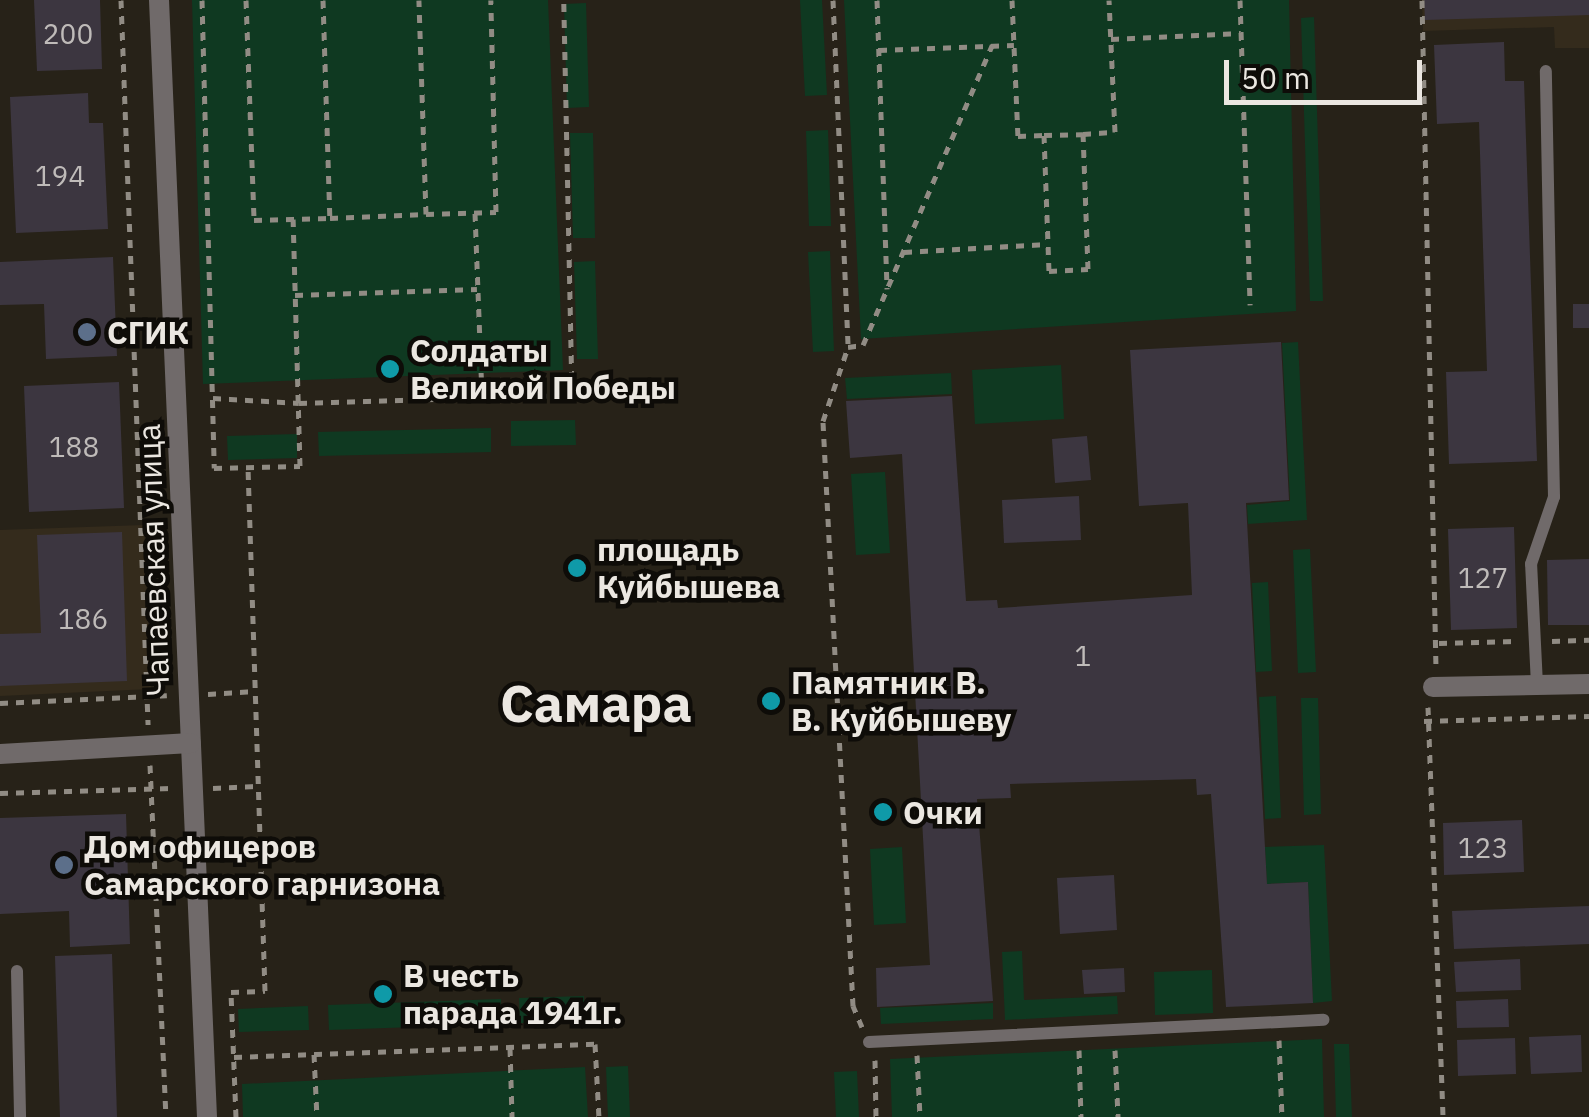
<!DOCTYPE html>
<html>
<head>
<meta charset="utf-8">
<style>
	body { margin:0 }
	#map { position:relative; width:1589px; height:1117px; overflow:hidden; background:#272218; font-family:"IBM Plex Sans",sans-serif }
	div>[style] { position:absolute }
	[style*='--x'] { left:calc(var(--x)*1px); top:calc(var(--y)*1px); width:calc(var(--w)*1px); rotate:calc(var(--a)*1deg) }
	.built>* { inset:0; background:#342b1c }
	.green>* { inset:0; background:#0f3921 }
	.building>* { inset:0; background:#3c3640 }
	.path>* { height:5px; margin-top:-2.5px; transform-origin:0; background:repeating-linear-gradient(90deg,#918c84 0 8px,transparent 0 16px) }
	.service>* { height:12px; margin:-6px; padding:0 6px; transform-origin:6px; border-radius:6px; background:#706a6a }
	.minor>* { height:20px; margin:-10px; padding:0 10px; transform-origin:10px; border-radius:10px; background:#706a6a }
	.dots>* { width:28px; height:28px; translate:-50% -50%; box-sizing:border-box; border:5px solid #0e0c08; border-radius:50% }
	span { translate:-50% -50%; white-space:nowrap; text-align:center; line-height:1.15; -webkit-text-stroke:9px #0e0c08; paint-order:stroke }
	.number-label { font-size:28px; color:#bfbbb9 }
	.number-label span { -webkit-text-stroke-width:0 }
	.poi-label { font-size:32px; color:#ebe7e1; font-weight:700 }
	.left { translate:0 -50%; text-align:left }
	.street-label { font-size:32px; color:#ebe7e1 }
	.town-label { font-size:52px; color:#ebe7e1; font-weight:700 }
	.scale { position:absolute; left:1224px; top:60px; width:198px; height:45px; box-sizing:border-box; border:5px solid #ebe7e1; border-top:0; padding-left:12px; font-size:30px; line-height:35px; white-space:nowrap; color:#ebe7e1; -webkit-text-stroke:8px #0e0c08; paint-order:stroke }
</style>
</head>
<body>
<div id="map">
	<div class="built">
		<div style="clip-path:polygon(1422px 0,1589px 0,1589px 48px,1555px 48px,1554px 27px,1423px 31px)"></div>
		<div style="clip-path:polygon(144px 525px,151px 689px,0 696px,0 530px)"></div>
	</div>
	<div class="green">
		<div style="clip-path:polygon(192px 0,548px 0,563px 370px,203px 384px)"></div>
		<div style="clip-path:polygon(800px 0,822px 0,827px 95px,805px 96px)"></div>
		<div style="clip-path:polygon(844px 0,1289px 0,1296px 311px,861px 339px)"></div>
		<div style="clip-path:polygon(586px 3px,589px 107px,567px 108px,564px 4px)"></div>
		<div style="clip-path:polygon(1314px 17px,1323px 301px,1310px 301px,1301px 18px)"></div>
		<div style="clip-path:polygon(828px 130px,831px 226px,809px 226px,806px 131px)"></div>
		<div style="clip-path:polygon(570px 133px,593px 133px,595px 238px,573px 238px)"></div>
		<div style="clip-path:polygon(830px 251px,834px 351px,813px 352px,808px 252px)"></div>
		<div style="clip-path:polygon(595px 261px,598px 359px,577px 359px,574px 262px)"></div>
		<div style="clip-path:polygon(1298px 342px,1307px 520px,1248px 524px,1247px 505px,1290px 501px,1282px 343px)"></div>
		<div style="clip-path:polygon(1061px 365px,1064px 419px,975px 424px,972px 370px)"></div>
		<div style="clip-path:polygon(951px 373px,952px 394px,847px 399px,845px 378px)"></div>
		<div style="clip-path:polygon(575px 420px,576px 445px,511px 446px,511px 421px)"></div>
		<div style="clip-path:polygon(491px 428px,491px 452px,319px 456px,318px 432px)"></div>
		<div style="clip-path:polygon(297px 434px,297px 458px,228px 460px,227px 436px)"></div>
		<div style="clip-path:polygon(885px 472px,890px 553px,856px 555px,851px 474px)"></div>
		<div style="clip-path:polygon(1310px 549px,1316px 672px,1298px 673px,1293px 550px)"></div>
		<div style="clip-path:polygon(1268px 582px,1272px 671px,1256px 672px,1252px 583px)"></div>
		<div style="clip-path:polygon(1276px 696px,1281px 818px,1265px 819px,1259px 697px)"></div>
		<div style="clip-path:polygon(1301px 698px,1318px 698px,1321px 814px,1304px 815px)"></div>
		<div style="clip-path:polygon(1324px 845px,1332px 1001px,1313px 1003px,1308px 882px,1267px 884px,1265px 847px)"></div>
		<div style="clip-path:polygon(902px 847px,906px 923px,874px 925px,870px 849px)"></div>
		<div style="clip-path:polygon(1022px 951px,1024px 1000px,1117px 996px,1118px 1014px,1005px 1020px,1002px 952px)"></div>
		<div style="clip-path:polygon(1212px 970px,1213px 1013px,1155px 1015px,1154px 972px)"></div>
		<div style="clip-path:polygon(584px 996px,584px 1021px,520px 1023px,519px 998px)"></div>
		<div style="clip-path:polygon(501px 999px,501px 1024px,329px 1030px,328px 1005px)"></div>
		<div style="clip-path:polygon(993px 1003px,993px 1019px,881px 1024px,880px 1008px)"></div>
		<div style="clip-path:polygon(308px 1006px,309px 1030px,239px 1032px,238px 1009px)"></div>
		<div style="clip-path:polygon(1322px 1039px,1324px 1117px,892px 1117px,890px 1059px)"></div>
		<div style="clip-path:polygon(1334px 1044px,1349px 1044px,1352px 1117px,1336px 1117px)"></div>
		<div style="clip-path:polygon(628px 1066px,630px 1117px,608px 1117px,606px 1067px)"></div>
		<div style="clip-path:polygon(585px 1067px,588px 1117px,243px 1117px,242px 1084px)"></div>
		<div style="clip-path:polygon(857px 1071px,859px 1117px,836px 1117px,834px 1072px)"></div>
	</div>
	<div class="building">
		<div style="clip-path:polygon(34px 0,100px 0,102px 69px,37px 71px)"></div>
		<div style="clip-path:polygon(1424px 0,1589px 0,1589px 15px,1425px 20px)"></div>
		<div style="clip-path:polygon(1504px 42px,1505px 81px,1524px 81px,1537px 461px,1449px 464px,1446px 372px,1487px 371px,1479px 122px,1437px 124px,1434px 45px)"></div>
		<div style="clip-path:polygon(88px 93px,89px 123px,103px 123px,108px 229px,16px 233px,10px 97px)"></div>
		<div style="clip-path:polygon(113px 257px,117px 356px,46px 359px,44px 304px,0 305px,0 262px)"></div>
		<div style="clip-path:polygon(1573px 304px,1589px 304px,1589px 328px,1573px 328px)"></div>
		<div style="clip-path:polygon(1281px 342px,1289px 500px,1246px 503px,1267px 884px,1308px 882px,1313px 1003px,1226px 1007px,1211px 794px,1197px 795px,1196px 779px,1010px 784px,1011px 798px,977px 799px,993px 1001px,877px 1007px,876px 968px,930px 965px,902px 454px,850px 458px,846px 401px,952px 396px,966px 601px,997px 600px,998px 608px,1192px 595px,1188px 503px,1139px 506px,1130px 350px)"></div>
		<div style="clip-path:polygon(119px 382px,124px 508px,29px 512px,24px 386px)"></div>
		<div style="clip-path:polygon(1087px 436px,1091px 480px,1055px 483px,1052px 439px)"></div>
		<div style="clip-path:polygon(1079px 496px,1081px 540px,1004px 543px,1002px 500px)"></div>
		<div style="clip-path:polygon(1514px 527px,1517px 628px,1451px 630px,1448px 529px)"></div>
		<div style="clip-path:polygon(122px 532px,127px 681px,0 686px,0 634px,41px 633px,37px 535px)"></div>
		<div style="clip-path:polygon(1589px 559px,1589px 625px,1548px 625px,1547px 560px)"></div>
		<div style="clip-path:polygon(126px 814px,130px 944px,70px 947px,69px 911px,0 914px,0 818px)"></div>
		<div style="clip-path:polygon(1522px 820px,1524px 872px,1444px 875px,1443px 823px)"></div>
		<div style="clip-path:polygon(1114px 875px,1117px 930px,1060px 934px,1057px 878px)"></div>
		<div style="clip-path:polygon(1589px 906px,1589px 944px,1454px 949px,1452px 911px)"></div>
		<div style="clip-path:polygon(112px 954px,117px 1117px,60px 1117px,55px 956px)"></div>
		<div style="clip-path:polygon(1520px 959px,1521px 990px,1456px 992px,1454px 962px)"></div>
		<div style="clip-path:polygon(1124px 968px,1125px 992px,1084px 994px,1082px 970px)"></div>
		<div style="clip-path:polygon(1508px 999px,1509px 1027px,1457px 1028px,1456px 1001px)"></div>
		<div style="clip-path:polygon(1581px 1035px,1582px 1072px,1531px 1074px,1529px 1037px)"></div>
		<div style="clip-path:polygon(1515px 1038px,1516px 1074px,1458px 1076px,1457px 1040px)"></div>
	</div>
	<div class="path">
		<div style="--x:121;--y:0;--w:725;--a:87.86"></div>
		<div style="--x:202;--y:0;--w:468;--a:88.5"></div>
		<div style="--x:214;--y:468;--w:86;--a:-1.3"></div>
		<div style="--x:300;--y:466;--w:247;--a:-91.6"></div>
		<div style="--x:246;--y:0;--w:220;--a:87.9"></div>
		<div style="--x:254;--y:220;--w:76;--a:-1.5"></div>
		<div style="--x:323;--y:0;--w:218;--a:88.2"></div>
		<div style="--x:330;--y:218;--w:96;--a:-2.4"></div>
		<div style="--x:426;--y:214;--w:214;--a:-91.9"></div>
		<div style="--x:833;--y:0;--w:347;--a:87.5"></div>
		<div style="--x:877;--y:0;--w:289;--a:88"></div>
		<div style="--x:1012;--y:0;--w:136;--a:87.5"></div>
		<div style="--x:1018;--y:136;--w:26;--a:-2"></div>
		<div style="--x:1044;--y:135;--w:136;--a:87.9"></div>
		<div style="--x:1049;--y:271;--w:39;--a:-3"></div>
		<div style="--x:1088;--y:269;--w:135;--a:-92.1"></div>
		<div style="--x:1083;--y:134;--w:32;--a:-4"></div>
		<div style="--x:1115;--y:132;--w:132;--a:-92.6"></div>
		<div style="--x:1240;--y:0;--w:305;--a:88.1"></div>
		<div style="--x:1422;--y:0;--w:667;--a:88.8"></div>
		<div style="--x:1111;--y:39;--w:130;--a:-2.6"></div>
		<div style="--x:879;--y:50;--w:135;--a:-2.1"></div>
		<div style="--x:1044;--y:135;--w:39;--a:-1"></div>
		<div style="--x:475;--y:213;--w:185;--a:87.8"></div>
		<div style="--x:426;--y:214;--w:70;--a:-1.6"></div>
		<div style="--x:496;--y:212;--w:212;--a:-91.4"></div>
		<div style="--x:904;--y:252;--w:144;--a:-3.2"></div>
		<div style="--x:295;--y:295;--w:182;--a:-1.9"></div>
		<div style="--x:213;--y:398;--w:86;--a:3.3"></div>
		<div style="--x:299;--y:403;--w:273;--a:-1.7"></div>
		<div style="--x:572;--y:395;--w:395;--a:-91.2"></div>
		<div style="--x:1552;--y:641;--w:37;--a:-2"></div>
		<div style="--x:1439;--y:643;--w:77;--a:-1.5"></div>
		<div style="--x:208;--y:694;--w:47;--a:-3.7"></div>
		<div style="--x:0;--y:703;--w:167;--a:-2.7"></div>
		<div style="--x:1428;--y:707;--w:410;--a:87.9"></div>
		<div style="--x:1424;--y:721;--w:165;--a:-1.7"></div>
		<div style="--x:150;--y:765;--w:352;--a:87.4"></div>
		<div style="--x:213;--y:788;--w:45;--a:-2.5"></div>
		<div style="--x:0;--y:793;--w:172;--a:-1.7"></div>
		<div style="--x:862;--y:1027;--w:23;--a:-113"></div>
		<div style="--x:853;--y:1006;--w:586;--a:-92.94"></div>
		<div style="--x:823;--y:421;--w:78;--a:-71.3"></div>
		<div style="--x:848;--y:347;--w:15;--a:-8"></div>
		<div style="--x:863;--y:345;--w:327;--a:-66.7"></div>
		<div style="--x:1279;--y:1040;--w:77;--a:87.8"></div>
		<div style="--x:510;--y:1048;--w:69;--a:88.3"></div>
		<div style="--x:1079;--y:1050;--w:67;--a:88.3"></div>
		<div style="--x:1115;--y:1050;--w:67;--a:87.4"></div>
		<div style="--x:314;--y:1054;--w:63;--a:87.3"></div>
		<div style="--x:917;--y:1055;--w:62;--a:87.2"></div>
		<div style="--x:234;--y:1057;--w:361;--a:-2.1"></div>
		<div style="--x:595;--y:1044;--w:73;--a:86.9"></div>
		<div style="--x:875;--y:1060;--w:57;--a:89"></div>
		<div style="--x:236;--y:1117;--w:125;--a:-92.3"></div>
		<div style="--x:231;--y:992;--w:34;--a:-2"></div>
		<div style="--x:265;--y:991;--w:523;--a:-91.86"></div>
	</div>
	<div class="service">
		<div style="--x:1537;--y:685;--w:121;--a:-92.8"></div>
		<div style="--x:1531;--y:564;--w:71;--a:-71.1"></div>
		<div style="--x:1554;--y:497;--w:426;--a:-91.1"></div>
		<div style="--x:17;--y:971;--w:146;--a:88.8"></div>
		<div style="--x:869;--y:1042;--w:455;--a:-2.8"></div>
	</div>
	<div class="minor">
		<div style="--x:159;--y:0;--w:1118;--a:87.54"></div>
		<div style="--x:1433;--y:687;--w:156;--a:-1.1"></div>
		<div style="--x:0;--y:754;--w:191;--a:-3.3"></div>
	</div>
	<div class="dots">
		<div style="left:87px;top:332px;background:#5c6f8a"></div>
		<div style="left:390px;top:369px;background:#0f9aa8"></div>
		<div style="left:577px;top:568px;background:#0f9aa8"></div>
		<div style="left:771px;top:701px;background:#0f9aa8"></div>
		<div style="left:883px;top:812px;background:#0f9aa8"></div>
		<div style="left:64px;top:865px;background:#5c6f8a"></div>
		<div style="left:383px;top:994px;background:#0f9aa8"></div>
	</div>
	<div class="number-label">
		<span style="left:68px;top:34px">200</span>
		<span style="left:60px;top:176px">194</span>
		<span style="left:74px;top:447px">188</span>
		<span style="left:1483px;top:578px">127</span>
		<span style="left:83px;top:619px">186</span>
		<span style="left:1083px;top:656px">1</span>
		<span style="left:1483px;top:848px">123</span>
	</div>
	<div class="poi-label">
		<span class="left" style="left:107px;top:332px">СГИК</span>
		<span class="left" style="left:410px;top:369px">Солдаты<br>Великой Победы</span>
		<span class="left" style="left:597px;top:568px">площадь<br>Куйбышева</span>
		<span class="left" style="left:791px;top:701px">Памятник В.<br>В. Куйбышеву</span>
		<span class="left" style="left:903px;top:812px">Очки</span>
		<span class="left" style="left:84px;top:865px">Дом офицеров<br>Самарского гарнизона</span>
		<span class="left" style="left:403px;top:994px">В честь<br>парада 1941г.</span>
	</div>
	<div class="street-label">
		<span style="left:153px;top:560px;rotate:-92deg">Чапаевская улица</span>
	</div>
	<div class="town-label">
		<span style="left:596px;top:703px">Самара</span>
	</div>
	<div class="scale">50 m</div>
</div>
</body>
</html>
